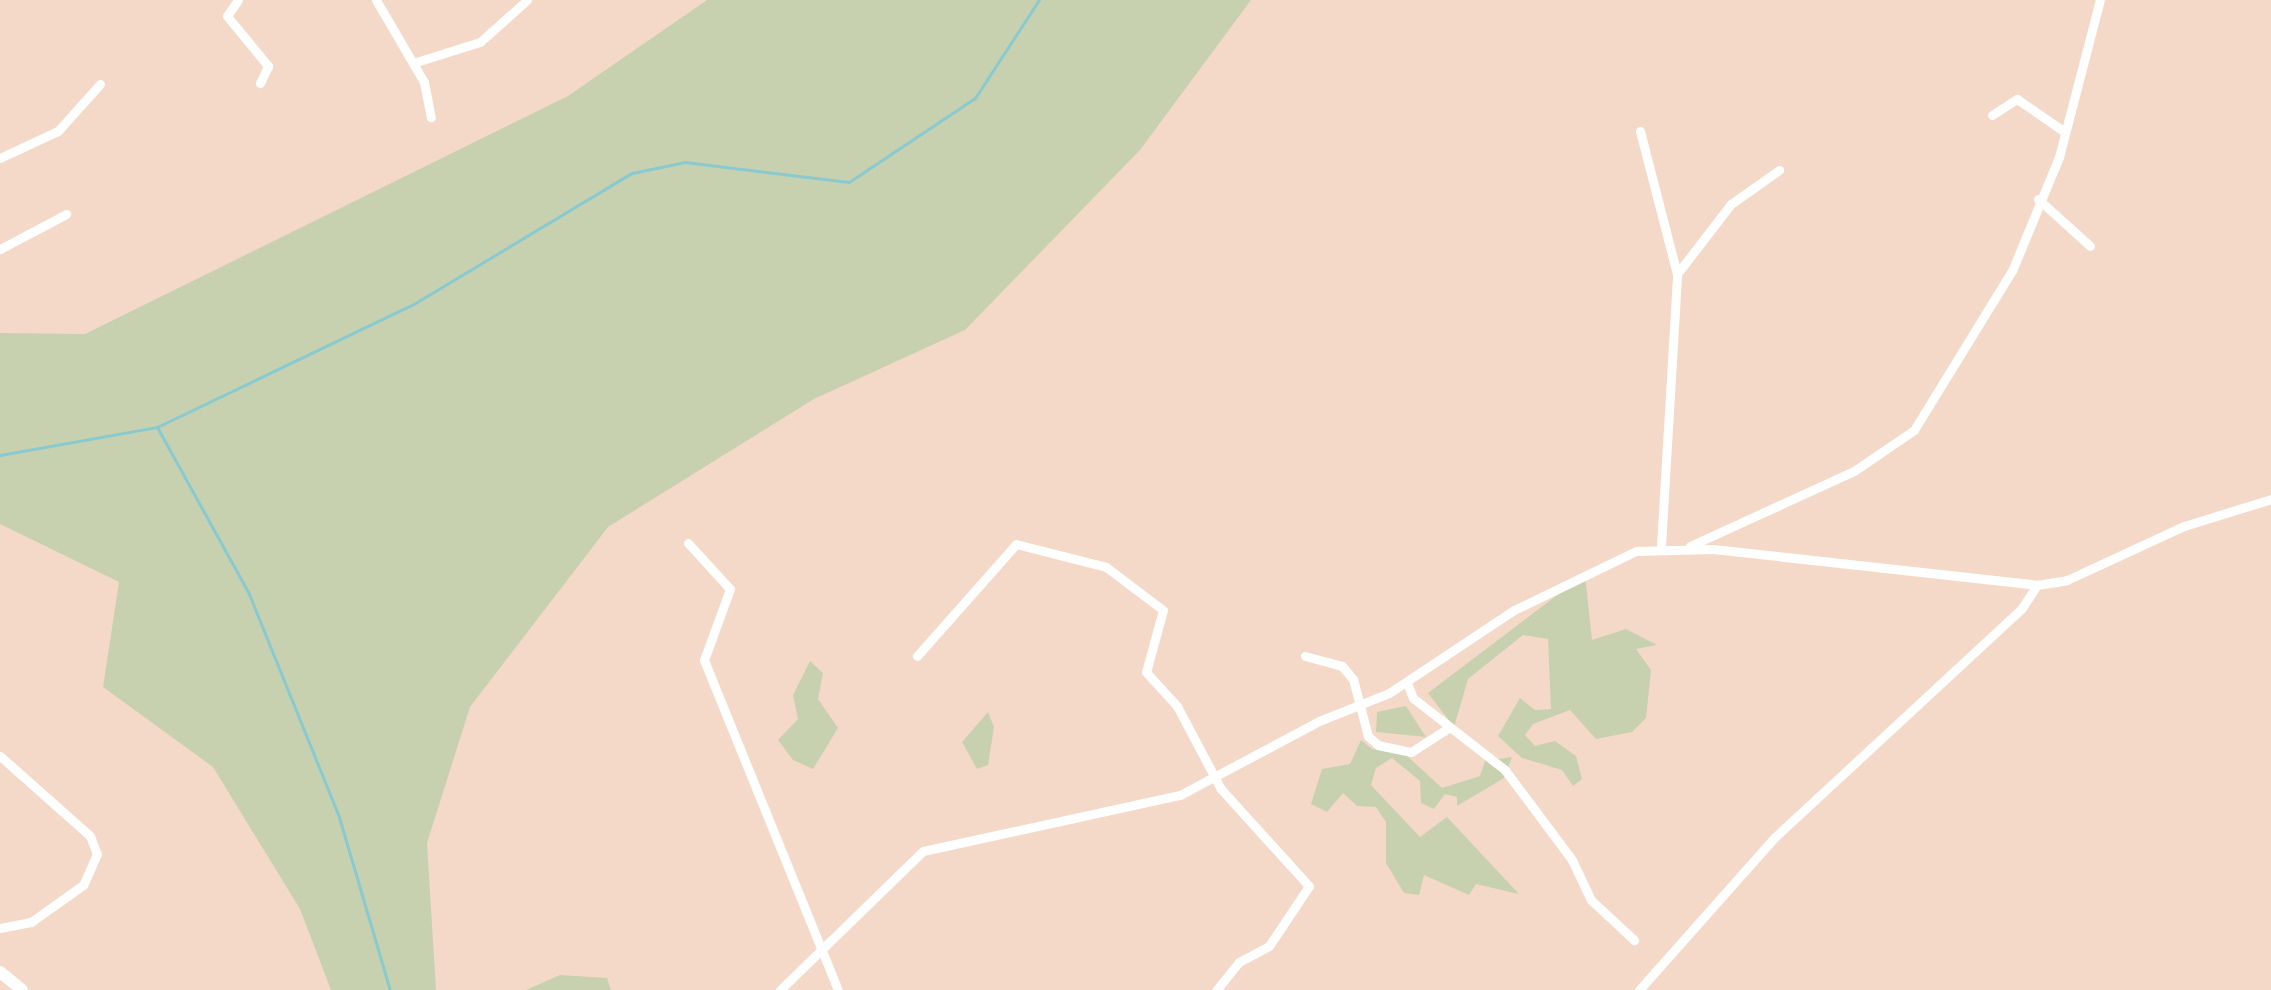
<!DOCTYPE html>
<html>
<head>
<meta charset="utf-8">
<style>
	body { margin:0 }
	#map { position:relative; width:2271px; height:990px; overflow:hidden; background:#f4d9c8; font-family:"IBM Plex Sans",sans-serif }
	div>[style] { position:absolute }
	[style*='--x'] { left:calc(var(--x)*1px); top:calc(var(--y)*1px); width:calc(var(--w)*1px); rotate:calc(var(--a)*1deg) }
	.green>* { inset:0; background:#c8d1af }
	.stream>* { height:3px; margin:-1.5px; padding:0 1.5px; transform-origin:1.5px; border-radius:1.5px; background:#88cacf }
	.minor>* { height:9px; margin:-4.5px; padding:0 4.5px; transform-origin:4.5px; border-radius:4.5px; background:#fff }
	.major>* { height:12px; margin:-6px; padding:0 6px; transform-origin:6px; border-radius:6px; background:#fff }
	span { translate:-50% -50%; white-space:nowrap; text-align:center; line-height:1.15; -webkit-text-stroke:8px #fff; paint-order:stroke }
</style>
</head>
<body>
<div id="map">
	<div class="green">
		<div style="clip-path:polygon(707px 0,1251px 0,1140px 150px,965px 330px,814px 399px,608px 527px,470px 707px,427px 843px,436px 990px,331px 990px,300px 909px,213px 767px,103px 687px,119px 582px,0 524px,0 333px,85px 334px,568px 96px)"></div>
		<div style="clip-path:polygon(1585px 574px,1592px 640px,1626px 629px,1657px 645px,1636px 649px,1651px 670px,1646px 718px,1632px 732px,1596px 739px,1570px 710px,1533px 724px,1525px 735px,1535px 746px,1555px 741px,1576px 756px,1582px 779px,1573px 786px,1562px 770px,1522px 758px,1498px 736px,1520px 698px,1535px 710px,1551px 709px,1548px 639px,1523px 635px,1468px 679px,1454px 727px,1428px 693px)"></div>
		<div style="clip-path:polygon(810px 661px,823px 673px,818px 699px,838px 728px,813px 769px,793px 760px,778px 740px,798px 719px,793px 695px)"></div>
		<div style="clip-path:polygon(1406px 706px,1426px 737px,1376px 732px,1377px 712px)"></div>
		<div style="clip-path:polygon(988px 712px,994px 727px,988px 765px,977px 769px,962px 742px)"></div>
		<div style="clip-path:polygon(1361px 740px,1372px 749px,1404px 753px,1442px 788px,1480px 776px,1485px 761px,1512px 757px,1504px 778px,1457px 806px,1457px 797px,1445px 794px,1434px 809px,1421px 803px,1420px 781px,1392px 758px,1376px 768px,1371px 785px,1420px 837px,1447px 817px,1519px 894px,1476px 884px,1469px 895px,1424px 875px,1419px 895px,1404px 893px,1386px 863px,1386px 822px,1376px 807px,1357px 806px,1343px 793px,1327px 812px,1311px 804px,1322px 769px,1350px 764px)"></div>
		<div style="clip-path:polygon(560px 975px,607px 978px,611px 990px,526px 990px)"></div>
	</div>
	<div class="stream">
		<div style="--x:157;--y:427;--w:191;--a:61.1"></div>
		<div style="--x:249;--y:594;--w:240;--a:68"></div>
		<div style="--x:339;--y:817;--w:180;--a:73.6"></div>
		<div style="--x:0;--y:455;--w:159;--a:-10.1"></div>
		<div style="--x:157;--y:427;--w:283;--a:-25.6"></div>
		<div style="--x:412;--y:305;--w:257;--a:-31"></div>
		<div style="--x:632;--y:173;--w:54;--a:-11.7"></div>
		<div style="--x:685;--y:162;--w:165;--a:7"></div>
		<div style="--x:849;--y:182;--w:151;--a:-33.7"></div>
		<div style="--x:975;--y:98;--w:117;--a:-56.9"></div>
	</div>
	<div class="minor">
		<div style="--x:238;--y:0;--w:19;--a:125"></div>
		<div style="--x:227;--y:16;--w:65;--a:50.6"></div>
		<div style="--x:268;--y:66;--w:19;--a:115"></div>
		<div style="--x:376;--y:0;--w:95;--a:59.7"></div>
		<div style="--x:424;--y:82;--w:36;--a:79"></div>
		<div style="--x:413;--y:63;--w:70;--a:-17.4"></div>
		<div style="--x:480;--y:42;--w:63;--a:-41.8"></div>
		<div style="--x:1992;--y:115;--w:30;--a:-33"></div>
		<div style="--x:2017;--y:99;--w:55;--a:34.6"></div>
		<div style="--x:1640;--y:131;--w:148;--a:75.5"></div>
		<div style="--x:0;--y:158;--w:64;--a:-25"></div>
		<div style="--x:58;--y:131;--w:63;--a:-48.2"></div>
		<div style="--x:2038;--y:199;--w:70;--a:42.1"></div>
		<div style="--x:0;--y:249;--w:75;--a:-27.9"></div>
		<div style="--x:688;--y:543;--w:62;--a:47.6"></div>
		<div style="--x:730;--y:589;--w:76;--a:110.1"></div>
		<div style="--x:704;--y:660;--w:356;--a:67.9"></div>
		<div style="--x:1661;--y:546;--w:272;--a:-86.6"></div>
		<div style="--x:1677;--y:274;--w:88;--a:-52.4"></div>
		<div style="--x:1731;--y:204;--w:59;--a:-35.3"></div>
		<div style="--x:1690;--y:546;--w:180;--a:-24.6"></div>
		<div style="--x:1854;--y:471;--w:73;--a:-34.3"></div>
		<div style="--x:1914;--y:430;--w:187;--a:-58.4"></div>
		<div style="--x:2012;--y:271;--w:123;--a:-67.6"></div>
		<div style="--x:2059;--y:157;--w:162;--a:-75.4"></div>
		<div style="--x:917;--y:656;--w:149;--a:-48.5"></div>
		<div style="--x:1016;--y:544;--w:93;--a:14.3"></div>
		<div style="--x:1106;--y:567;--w:71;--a:37"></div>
		<div style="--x:1163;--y:610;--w:64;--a:105.3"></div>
		<div style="--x:1146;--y:672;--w:46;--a:47.6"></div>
		<div style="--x:1177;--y:706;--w:94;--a:62.1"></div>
		<div style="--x:1221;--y:789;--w:131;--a:47.8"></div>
		<div style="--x:1309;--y:886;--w:72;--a:123.7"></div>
		<div style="--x:1269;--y:946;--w:34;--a:152"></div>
		<div style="--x:1239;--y:962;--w:36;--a:129"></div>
		<div style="--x:1305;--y:656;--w:38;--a:15"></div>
		<div style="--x:1342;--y:666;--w:17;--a:50"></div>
		<div style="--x:1353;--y:679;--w:59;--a:75.3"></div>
		<div style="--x:1368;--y:736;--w:13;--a:42"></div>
		<div style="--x:1378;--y:745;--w:34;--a:12"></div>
		<div style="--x:1411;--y:752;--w:46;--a:-32.7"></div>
		<div style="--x:1407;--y:683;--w:16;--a:68"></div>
		<div style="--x:1413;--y:698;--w:117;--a:38"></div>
		<div style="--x:1505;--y:770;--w:112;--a:53.3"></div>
		<div style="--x:1572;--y:860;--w:44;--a:64.6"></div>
		<div style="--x:1591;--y:900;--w:59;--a:42.9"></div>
		<div style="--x:0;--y:756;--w:120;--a:41.6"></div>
		<div style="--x:90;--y:836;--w:19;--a:69"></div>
		<div style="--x:97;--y:854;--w:34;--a:114"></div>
		<div style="--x:83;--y:885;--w:64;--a:144.6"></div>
		<div style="--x:31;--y:922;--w:32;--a:169"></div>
		<div style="--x:780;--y:990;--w:199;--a:-44.2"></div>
		<div style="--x:923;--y:851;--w:263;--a:-12.3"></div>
		<div style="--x:1180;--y:795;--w:157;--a:-28"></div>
		<div style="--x:1319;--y:721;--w:75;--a:-21.8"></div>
		<div style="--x:1389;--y:693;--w:150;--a:-33.6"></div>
		<div style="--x:1514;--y:610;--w:136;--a:-25.8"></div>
		<div style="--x:1636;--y:551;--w:77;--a:-1.5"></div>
		<div style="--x:1713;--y:549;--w:326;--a:6.3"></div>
		<div style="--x:2037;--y:585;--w:30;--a:-9"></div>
		<div style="--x:2067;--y:580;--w:129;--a:-24.8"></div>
		<div style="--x:2184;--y:526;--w:91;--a:-17.2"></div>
		<div style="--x:1639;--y:990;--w:205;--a:-48.4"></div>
		<div style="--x:1775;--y:837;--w:337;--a:-42.8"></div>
		<div style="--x:2022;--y:608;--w:27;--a:-57"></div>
	</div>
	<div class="major">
		<div style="--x:0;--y:972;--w:28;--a:39"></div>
	</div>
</div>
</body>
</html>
